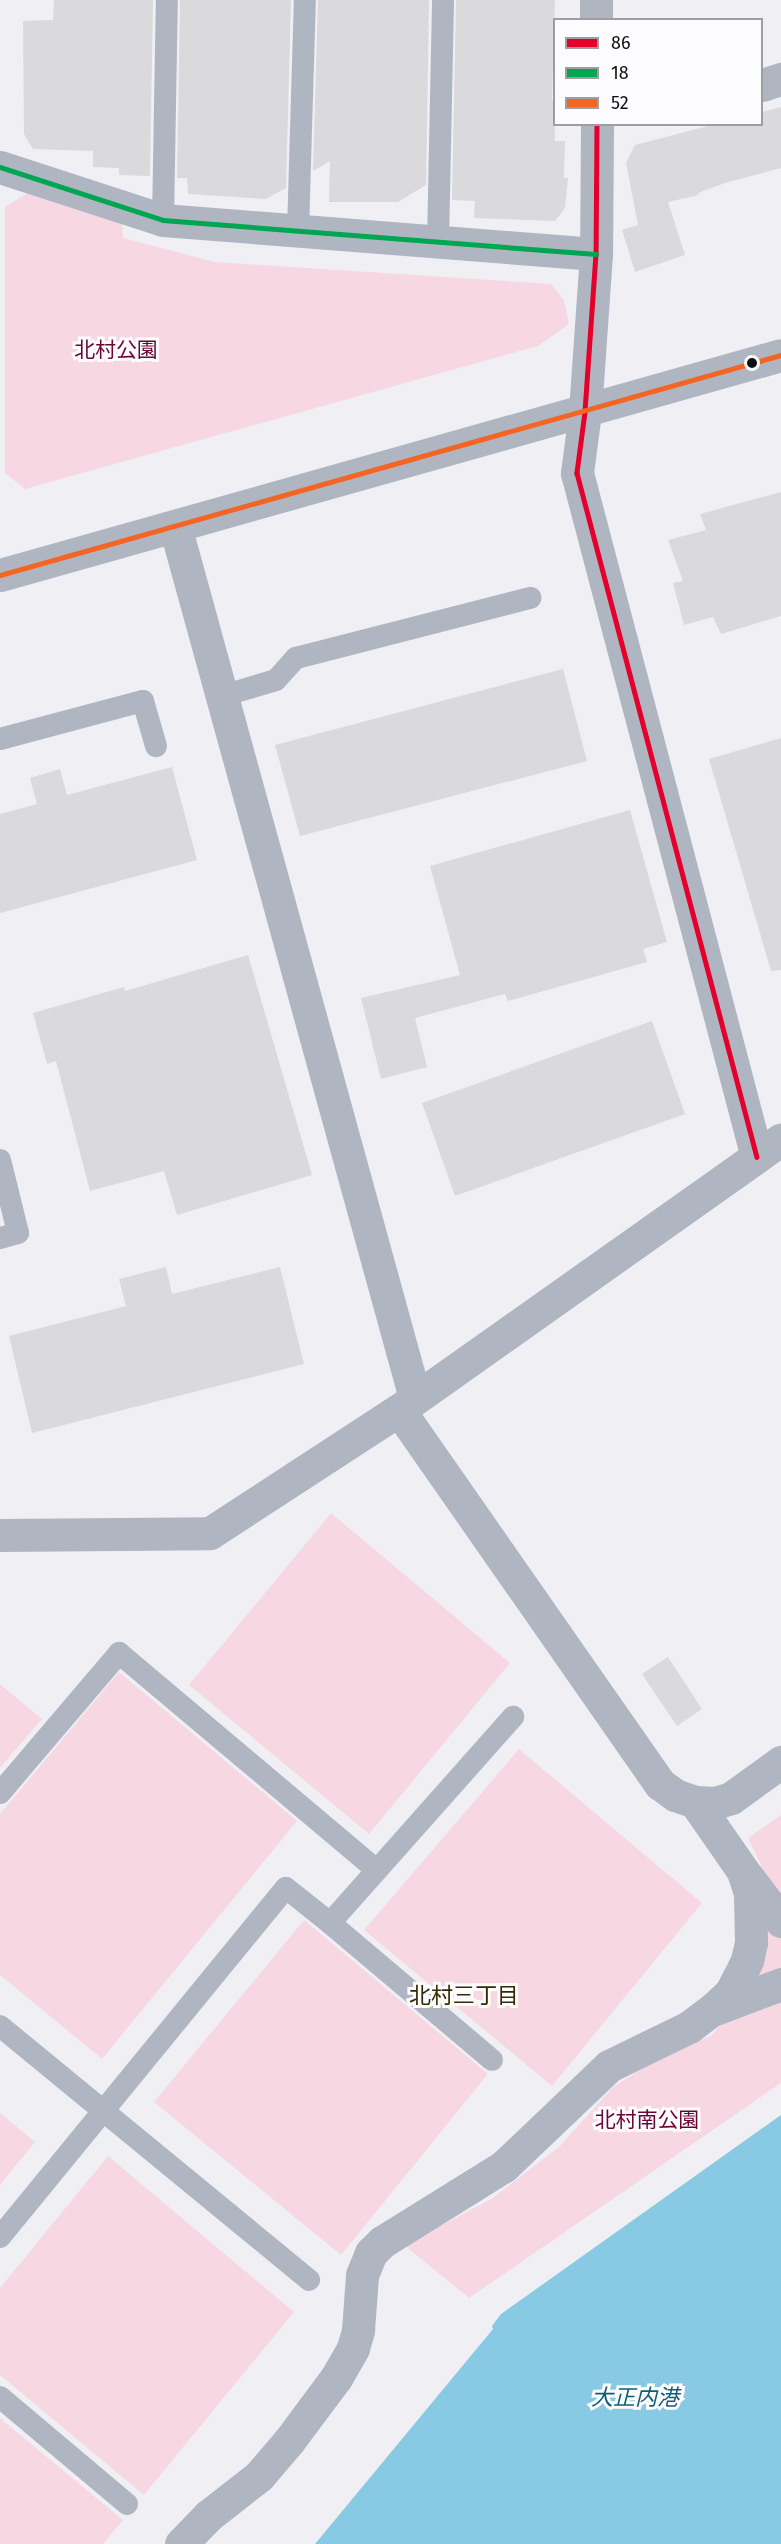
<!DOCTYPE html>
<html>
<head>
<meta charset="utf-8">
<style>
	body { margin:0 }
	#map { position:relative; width:781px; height:2544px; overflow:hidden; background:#f0f0f4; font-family:"Fira Sans","Noto Sans JP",sans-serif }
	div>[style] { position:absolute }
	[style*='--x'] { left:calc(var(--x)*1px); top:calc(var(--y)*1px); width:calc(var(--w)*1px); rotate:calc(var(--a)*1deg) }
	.green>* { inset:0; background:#f7d8e2 }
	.water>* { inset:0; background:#88cae3 }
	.building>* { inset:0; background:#dad9dc }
	.service>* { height:22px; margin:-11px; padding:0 11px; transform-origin:11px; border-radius:11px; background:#afb6c2 }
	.pedestrian>* { height:33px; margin:-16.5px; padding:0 16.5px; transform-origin:16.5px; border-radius:16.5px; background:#afb6c2 }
	.minor>* { height:33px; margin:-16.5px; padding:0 16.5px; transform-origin:16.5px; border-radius:16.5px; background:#afb6c2 }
	.tertiary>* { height:33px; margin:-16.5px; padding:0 16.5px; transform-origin:16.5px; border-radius:16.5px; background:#afb6c2 }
	.bus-1>* { height:4.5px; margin:-2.25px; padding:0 2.25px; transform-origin:2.25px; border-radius:2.25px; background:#e4002b }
	.bus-2>* { height:4.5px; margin:-2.25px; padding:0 2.25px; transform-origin:2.25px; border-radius:2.25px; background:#00a651 }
	.bus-3>* { height:4.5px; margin:-2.25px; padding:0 2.25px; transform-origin:2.25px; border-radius:2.25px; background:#f26522 }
	.dots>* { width:16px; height:16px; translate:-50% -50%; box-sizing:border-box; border:3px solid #fcfcfe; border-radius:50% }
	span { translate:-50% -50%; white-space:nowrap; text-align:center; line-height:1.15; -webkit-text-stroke:6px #fcfcfe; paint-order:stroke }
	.park-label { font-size:21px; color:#690635 }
	.neighbourhood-label { font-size:22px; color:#302b00 }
	.water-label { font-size:22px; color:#105d75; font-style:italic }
	.legend { position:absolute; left:553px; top:18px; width:210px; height:108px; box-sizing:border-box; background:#fcfcfe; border:2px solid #9e9ea0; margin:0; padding:8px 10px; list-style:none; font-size:18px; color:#101012 }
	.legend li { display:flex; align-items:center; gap:12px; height:30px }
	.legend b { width:30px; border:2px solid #9e9ea0 }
</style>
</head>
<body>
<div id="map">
	<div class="green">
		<div style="clip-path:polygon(31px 191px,122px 219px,123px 238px,215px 262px,551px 284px,564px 300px,569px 324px,538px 346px,25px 489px,5px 473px,5px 207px)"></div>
		<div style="clip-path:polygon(331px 1513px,510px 1663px,369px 1834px,189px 1685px)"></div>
		<div style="clip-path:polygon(119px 1672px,297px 1821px,102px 2059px,0 1975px,0 1814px)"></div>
		<div style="clip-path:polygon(0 1684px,42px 1719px,0 1768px)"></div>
		<div style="clip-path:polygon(519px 1749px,702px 1903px,552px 2086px,364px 1930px)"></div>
		<div style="clip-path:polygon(781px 1815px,781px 2083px,469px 2298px,404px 2245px,493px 2198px,560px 2146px,613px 2087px,648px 2065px,712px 2035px,756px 1978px,767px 1931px,761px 1865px,748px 1838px)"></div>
		<div style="clip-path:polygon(304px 1920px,488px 2074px,341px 2255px,154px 2102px)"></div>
		<div style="clip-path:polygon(0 2113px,35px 2142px,0 2185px)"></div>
		<div style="clip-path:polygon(108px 2156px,294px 2312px,144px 2495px,0 2375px,0 2288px)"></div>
		<div style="clip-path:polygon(0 2418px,123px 2520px,103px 2544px,0 2544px)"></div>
	</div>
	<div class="water">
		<div style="clip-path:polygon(781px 2115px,781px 2544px,315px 2544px,493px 2329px,492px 2326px,501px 2314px)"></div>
	</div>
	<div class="building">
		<div style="clip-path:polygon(54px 0,153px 0,150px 176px,119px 175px,119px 168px,93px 167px,93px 151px,33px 149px,24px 134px,23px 21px,53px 20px)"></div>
		<div style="clip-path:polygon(180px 0,291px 0,286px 188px,266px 199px,188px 194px,187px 178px,177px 178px)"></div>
		<div style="clip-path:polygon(318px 0,429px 0,426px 185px,398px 202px,329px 202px,330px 161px,313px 171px)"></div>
		<div style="clip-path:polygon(456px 0,555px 0,552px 100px,554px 100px,555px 141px,565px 141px,564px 178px,568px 178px,565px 208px,555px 221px,474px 218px,475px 201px,452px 200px)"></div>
		<div style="clip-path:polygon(781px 107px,781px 168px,725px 183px,698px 193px,699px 195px,668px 202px,685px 255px,635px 272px,622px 230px,638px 225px,626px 163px,635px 145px,716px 124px,762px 124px,762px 112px)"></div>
		<div style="clip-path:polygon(781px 492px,781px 616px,721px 634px,713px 617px,684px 625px,673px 583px,683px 581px,668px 540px,706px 530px,700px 514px)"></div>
		<div style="clip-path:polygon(563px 669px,587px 761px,300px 836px,275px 745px)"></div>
		<div style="clip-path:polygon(781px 738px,781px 970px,771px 971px,709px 759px)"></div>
		<div style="clip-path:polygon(172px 767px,197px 860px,0 913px,0 814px,37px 804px,30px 778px,60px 769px,67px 795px)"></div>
		<div style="clip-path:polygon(630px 810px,667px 942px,643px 949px,647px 962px,508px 1001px,505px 994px,415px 1018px,427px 1067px,381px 1079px,361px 998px,460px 975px,430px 866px)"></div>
		<div style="clip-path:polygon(248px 955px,312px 1175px,177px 1215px,164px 1171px,90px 1191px,56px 1061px,47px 1064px,33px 1013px,124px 987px,125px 991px)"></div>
		<div style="clip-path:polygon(652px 1021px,685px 1114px,455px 1196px,422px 1103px)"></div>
		<div style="clip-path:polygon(166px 1267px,172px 1294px,280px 1267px,304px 1364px,32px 1433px,9px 1336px,126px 1306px,119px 1279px)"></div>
		<div style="clip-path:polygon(668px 1657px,702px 1709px,677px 1726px,642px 1674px)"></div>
	</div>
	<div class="service">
		<div style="--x:163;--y:220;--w:220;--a:-89"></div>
		<div style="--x:298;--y:231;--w:231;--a:-88.3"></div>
		<div style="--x:438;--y:242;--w:242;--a:-88.8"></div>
		<div style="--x:222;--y:696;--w:56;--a:-16.5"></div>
		<div style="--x:276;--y:680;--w:30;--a:-48"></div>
		<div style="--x:296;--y:658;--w:242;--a:-14.4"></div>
		<div style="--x:0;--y:739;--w:148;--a:-14.9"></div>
		<div style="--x:143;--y:701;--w:47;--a:73.9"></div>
		<div style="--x:0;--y:1160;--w:75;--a:76.1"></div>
		<div style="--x:18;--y:1233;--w:19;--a:164"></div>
		<div style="--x:0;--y:1793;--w:184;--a:-49.6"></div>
		<div style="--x:119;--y:1653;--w:337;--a:40.1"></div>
		<div style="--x:330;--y:1923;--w:212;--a:40.2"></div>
		<div style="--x:0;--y:2026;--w:400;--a:39.4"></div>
		<div style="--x:0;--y:2237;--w:451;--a:-50.7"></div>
		<div style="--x:286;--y:1888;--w:56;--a:38.5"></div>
		<div style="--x:330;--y:1923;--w:276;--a:-48.4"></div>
		<div style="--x:0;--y:2397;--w:166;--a:40.1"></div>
	</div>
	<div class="pedestrian">
		<div style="--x:746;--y:1875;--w:58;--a:52.7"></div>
		<div style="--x:715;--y:2009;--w:71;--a:-20.7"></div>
		<div style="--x:181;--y:2544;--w:39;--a:-46"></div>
		<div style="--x:208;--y:2516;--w:65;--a:-38.1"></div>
		<div style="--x:259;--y:2476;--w:46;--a:-49.4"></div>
		<div style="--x:289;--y:2441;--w:79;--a:-53.3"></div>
		<div style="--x:336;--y:2378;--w:34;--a:-60"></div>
		<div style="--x:353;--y:2348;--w:19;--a:-74"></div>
		<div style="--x:358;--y:2330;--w:55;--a:-85.8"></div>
		<div style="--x:362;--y:2275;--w:24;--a:-68"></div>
		<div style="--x:371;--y:2253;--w:16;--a:-45"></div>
		<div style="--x:382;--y:2242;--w:144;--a:-31.9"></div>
		<div style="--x:504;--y:2166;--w:145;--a:-43.6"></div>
		<div style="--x:609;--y:2066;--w:89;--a:-26"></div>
		<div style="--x:689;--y:2027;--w:30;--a:-37"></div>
		<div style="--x:713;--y:2009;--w:25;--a:-43"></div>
		<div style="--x:731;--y:1992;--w:36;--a:-63"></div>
		<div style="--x:747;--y:1960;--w:18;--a:-77"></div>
		<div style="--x:751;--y:1942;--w:49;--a:-91.2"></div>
		<div style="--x:750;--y:1893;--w:23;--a:-108"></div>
		<div style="--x:743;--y:1871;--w:84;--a:-124.8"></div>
	</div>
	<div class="minor">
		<div style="--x:596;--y:0;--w:20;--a:90"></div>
		<div style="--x:762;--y:85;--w:20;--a:-18"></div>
		<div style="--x:597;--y:124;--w:130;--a:90.4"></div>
		<div style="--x:596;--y:254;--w:158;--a:94"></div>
		<div style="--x:585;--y:412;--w:62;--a:97.5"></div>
		<div style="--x:577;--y:473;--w:707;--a:75.26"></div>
		<div style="--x:0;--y:167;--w:171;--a:18"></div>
		<div style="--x:163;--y:220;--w:434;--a:4.5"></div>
		<div style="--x:175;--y:526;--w:904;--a:74.61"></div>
		<div style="--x:0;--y:1535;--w:210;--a:-0.5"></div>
		<div style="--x:210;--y:1533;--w:225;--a:-33.1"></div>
		<div style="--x:399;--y:1410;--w:468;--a:-35.3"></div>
	</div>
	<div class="tertiary">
		<div style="--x:0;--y:575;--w:811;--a:-15.73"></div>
		<div style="--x:399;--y:1410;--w:456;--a:55.1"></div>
		<div style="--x:660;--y:1784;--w:19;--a:36"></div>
		<div style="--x:675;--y:1795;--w:21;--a:19"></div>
		<div style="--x:695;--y:1802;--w:20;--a:3"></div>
		<div style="--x:715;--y:1803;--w:17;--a:-17"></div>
		<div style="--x:731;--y:1798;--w:62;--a:-35.8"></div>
	</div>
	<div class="bus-1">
		<div style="--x:597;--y:124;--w:130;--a:90.4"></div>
		<div style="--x:596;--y:254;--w:158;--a:94"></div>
		<div style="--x:585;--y:412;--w:62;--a:97.5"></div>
		<div style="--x:577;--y:473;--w:707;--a:75.26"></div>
	</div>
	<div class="bus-2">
		<div style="--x:0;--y:167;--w:171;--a:18"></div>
		<div style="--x:163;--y:220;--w:434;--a:4.5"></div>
	</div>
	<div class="bus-3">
		<div style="--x:0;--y:575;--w:811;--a:-15.73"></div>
	</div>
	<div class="dots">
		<div style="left:752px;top:363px;background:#101012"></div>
	</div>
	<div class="park-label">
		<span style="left:116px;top:350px">北村公園</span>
		<span style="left:647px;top:2120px">北村南公園</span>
	</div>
	<div class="neighbourhood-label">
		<span style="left:464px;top:1996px">北村三丁目</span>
	</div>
	<div class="water-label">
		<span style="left:635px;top:2398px">大正内港</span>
	</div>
	<ul class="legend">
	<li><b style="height:8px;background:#e4002b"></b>86</li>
	<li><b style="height:8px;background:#00a651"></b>18</li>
	<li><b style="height:8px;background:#f26522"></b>52</li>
	</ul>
</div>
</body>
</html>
